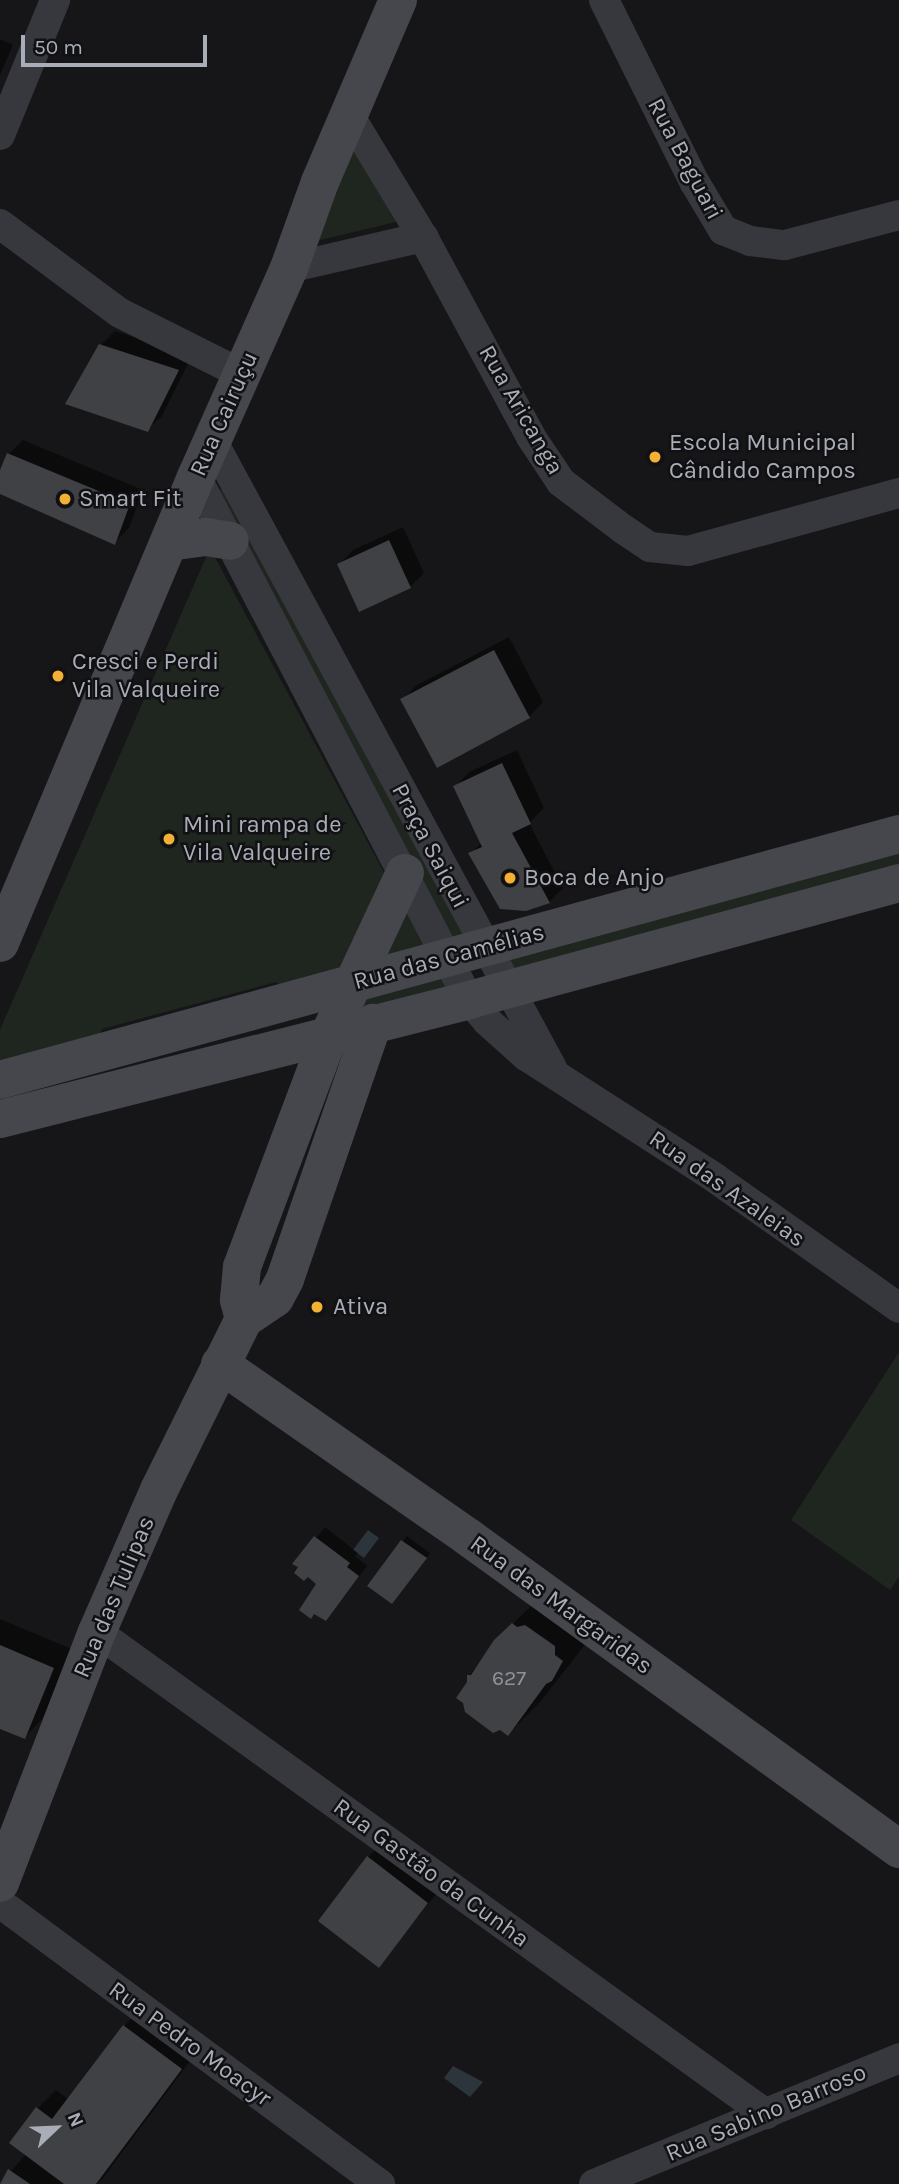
<!DOCTYPE html>
<html>
<head>
<meta charset="utf-8">
<style>
	body { margin:0 }
	#map { position:relative; width:899px; height:2184px; overflow:hidden; background:#161618; font-family:Karla,sans-serif }
	div>[style] { position:absolute }
	[style*='--x'] { left:calc(var(--x)*1px); top:calc(var(--y)*1px); width:calc(var(--w)*1px); rotate:calc(var(--a)*1deg) }
	.green>* { inset:0; background:#1e261f }
	.water>* { inset:0; background:#2c353c }
	.shadow>* { inset:0; background:#0007 }
	.building>* { inset:0; background:#404145 }
	.street>* { height:30px; margin:-15px; padding:0 15px; transform-origin:15px; border-radius:15px; background:#37383d }
	.secondary>* { height:38px; margin:-19px; padding:0 19px; transform-origin:19px; border-radius:19px; background:#45474d }
	.dots>* { width:19px; height:19px; translate:-50% -50%; box-sizing:border-box; border:4px solid #111113; border-radius:50% }
	span { translate:-50% -50%; white-space:nowrap; text-align:center; line-height:1.15; -webkit-text-stroke:5px #111113; paint-order:stroke }
	.number-label { font-size:21px; color:#8e929b }
	.number-label span { -webkit-text-stroke-width:0 }
	.street-label { font-size:24px; color:#a8adb8 }
	.poi-label { font-size:24px; color:#a8adb8 }
	.left { translate:0 -50%; text-align:left }
	.north { position:absolute; left:21px; top:2093px; width:70px; height:70px; -webkit-text-stroke:5px #111113; paint-order:stroke; rotate:67deg; font-size:19px; font-weight:700; line-height:28px; text-align:center; color:#a8adb8 }
	.north::after { content:''; display:block; margin:auto; width:24px; height:32px; background:#a8adb8; clip-path:polygon(50% 0,100% 100%,50% 72%,0 100%) }
	.scale { position:absolute; left:21px; top:35px; width:186px; height:32px; box-sizing:border-box; border:4px solid #a8adb8; border-top:0; padding-left:9px; font-size:21px; line-height:24px; white-space:nowrap; color:#a8adb8; -webkit-text-stroke:5px #111113; paint-order:stroke }
</style>
</head>
<body>
<div id="map">
	<div class="green">
		<div style="clip-path:polygon(353px 150px,400px 221px,316px 241px)"></div>
		<div style="clip-path:polygon(223px 489px,466px 932px,455px 942px,215px 490px)"></div>
		<div style="clip-path:polygon(210px 548px,388px 880px,340px 977px,288px 991px,276px 982px,102px 1029px,96px 1042px,0 1068px,0 1030px)"></div>
		<div style="clip-path:polygon(899px 844px,899px 871px,520px 978px,506px 959px)"></div>
		<div style="clip-path:polygon(407px 909px,427px 946px,372px 971px)"></div>
		<div style="clip-path:polygon(440px 971px,446px 988px,366px 1013px,358px 1001px)"></div>
		<div style="clip-path:polygon(899px 1352px,899px 1577px,890px 1590px,791px 1520px)"></div>
	</div>
	<div class="water">
		<div style="clip-path:polygon(368px 1530px,379px 1538px,364px 1558px,353px 1550px)"></div>
		<div style="clip-path:polygon(453px 2066px,483px 2082px,470px 2097px,444px 2078px)"></div>
	</div>
	<div class="shadow">
		<div style="clip-path:polygon(0 39px,13px 45px,0 75px)"></div>
		<div style="clip-path:polygon(115px 331px,192px 356px,162px 416px,147px 430px,100px 346px)"></div>
		<div style="clip-path:polygon(23px 440px,143px 490px,129px 528px,114px 543px,0 492px,0 474px,9px 454px)"></div>
		<div style="clip-path:polygon(403px 527px,424px 573px,410px 587px,339px 565px,353px 550px)"></div>
		<div style="clip-path:polygon(509px 637px,543px 702px,529px 717px,403px 699px,417px 685px)"></div>
		<div style="clip-path:polygon(517px 750px,544px 808px,529px 823px,563px 888px,549px 902px,471px 853px,481px 843px,455px 787px,469px 772px)"></div>
		<div style="clip-path:polygon(325px 1527px,358px 1553px,355px 1556px,367px 1566px,325px 1619px,318px 1583px,295px 1563px)"></div>
		<div style="clip-path:polygon(407px 1536px,430px 1553px,396px 1597px,370px 1586px)"></div>
		<div style="clip-path:polygon(546px 1591px,594px 1628px,584px 1646px,541px 1701px,508px 1734px,469px 1683px,469px 1676px,496px 1641px)"></div>
		<div style="clip-path:polygon(0 1619px,72px 1649px,43px 1718px,25px 1737px,0 1727px)"></div>
		<div style="clip-path:polygon(383px 1843px,441px 1888px,379px 1965px,368px 1857px)"></div>
		<div style="clip-path:polygon(143px 2007px,199px 2049px,103px 2178px,97px 2184px,0 2184px,26px 2154px,37px 2109px,56px 2090px,69px 2100px,124px 2026px)"></div>
	</div>
	<div class="building">
		<div style="clip-path:polygon(99px 344px,179px 370px,148px 432px,65px 404px)"></div>
		<div style="clip-path:polygon(7px 453px,130px 504px,115px 545px,0 494px,0 470px)"></div>
		<div style="clip-path:polygon(389px 540px,411px 588px,359px 612px,337px 564px)"></div>
		<div style="clip-path:polygon(494px 650px,530px 718px,437px 768px,400px 699px)"></div>
		<div style="clip-path:polygon(502px 763px,531px 824px,512px 833px,550px 903px,526px 911px,500px 909px,468px 853px,482px 847px,453px 786px)"></div>
		<div style="clip-path:polygon(314px 1536px,350px 1563px,347px 1567px,359px 1576px,326px 1621px,314px 1614px,311px 1619px,299px 1610px,316px 1584px,308px 1577px,304px 1581px,294px 1573px,298px 1567px,292px 1564px)"></div>
		<div style="clip-path:polygon(401px 1540px,427px 1558px,392px 1604px,367px 1586px)"></div>
		<div style="clip-path:polygon(512px 1623px,517px 1627px,525px 1625px,555px 1646px,555px 1655px,563px 1661px,552px 1681px,546px 1684px,508px 1736px,500px 1730px,493px 1733px,465px 1712px,463px 1703px,456px 1698px,467px 1682px,467px 1675px,471px 1675px,494px 1640px)"></div>
		<div style="clip-path:polygon(0 1645px,54px 1668px,25px 1739px,0 1729px)"></div>
		<div style="clip-path:polygon(367px 1856px,428px 1903px,379px 1968px,318px 1921px)"></div>
		<div style="clip-path:polygon(123px 2025px,182px 2069px,96px 2184px,64px 2184px,9px 2143px,36px 2107px,52px 2119px)"></div>
		<div style="clip-path:polygon(8px 2169px,30px 2184px,0 2184px)"></div>
	</div>
	<div class="street">
		<div style="--x:604;--y:0;--w:204;--a:63.6"></div>
		<div style="--x:695;--y:183;--w:55;--a:59.2"></div>
		<div style="--x:723;--y:230;--w:29;--a:22"></div>
		<div style="--x:750;--y:241;--w:35;--a:7"></div>
		<div style="--x:785;--y:245;--w:118;--a:-14.7"></div>
		<div style="--x:349;--y:115;--w:143;--a:58.8"></div>
		<div style="--x:423;--y:237;--w:227;--a:61.6"></div>
		<div style="--x:531;--y:437;--w:54;--a:56.3"></div>
		<div style="--x:561;--y:482;--w:78;--a:37.2"></div>
		<div style="--x:623;--y:529;--w:32;--a:34"></div>
		<div style="--x:650;--y:547;--w:38;--a:6"></div>
		<div style="--x:688;--y:551;--w:219;--a:-15.4"></div>
		<div style="--x:0;--y:135;--w:146;--a:-67.8"></div>
		<div style="--x:0;--y:224;--w:149;--a:36.6"></div>
		<div style="--x:120;--y:313;--w:136;--a:26.6"></div>
		<div style="--x:289;--y:268;--w:138;--a:-13"></div>
		<div style="--x:213;--y:442;--w:712;--a:61.56"></div>
		<div style="--x:196;--y:477;--w:590;--a:62.44"></div>
		<div style="--x:469;--y:1000;--w:28;--a:49"></div>
		<div style="--x:487;--y:1021;--w:52;--a:41.9"></div>
		<div style="--x:526;--y:1056;--w:225;--a:32.8"></div>
		<div style="--x:715;--y:1178;--w:225;--a:35.2"></div>
		<div style="--x:97;--y:1632;--w:825;--a:35.77"></div>
		<div style="--x:0;--y:1903;--w:473;--a:36.5"></div>
		<div style="--x:594;--y:2184;--w:330;--a:-22.4"></div>
	</div>
	<div class="secondary">
		<div style="--x:169;--y:542;--w:37;--a:-8"></div>
		<div style="--x:206;--y:537;--w:24;--a:9"></div>
		<div style="--x:0;--y:943;--w:506;--a:-67.19"></div>
		<div style="--x:196;--y:477;--w:229;--a:-66"></div>
		<div style="--x:289;--y:268;--w:91;--a:-70.2"></div>
		<div style="--x:320;--y:182;--w:198;--a:-66.8"></div>
		<div style="--x:0;--y:1080;--w:932;--a:-15.3"></div>
		<div style="--x:0;--y:1119;--w:484;--a:-14.2"></div>
		<div style="--x:469;--y:1000;--w:446;--a:-15.2"></div>
		<div style="--x:244;--y:1319;--w:20;--a:-105"></div>
		<div style="--x:239;--y:1300;--w:33;--a:-85"></div>
		<div style="--x:242;--y:1267;--w:248;--a:-69.4"></div>
		<div style="--x:329;--y:1035;--w:179;--a:-64.9"></div>
		<div style="--x:220;--y:1364;--w:302;--a:34.9"></div>
		<div style="--x:468;--y:1537;--w:532;--a:35.9"></div>
		<div style="--x:0;--y:1883;--w:269;--a:-68.9"></div>
		<div style="--x:97;--y:1632;--w:155;--a:-66.4"></div>
		<div style="--x:159;--y:1490;--w:191;--a:-63.6"></div>
		<div style="--x:244;--y:1319;--w:37;--a:-34"></div>
		<div style="--x:275;--y:1298;--w:21;--a:-62"></div>
		<div style="--x:285;--y:1279;--w:271;--a:-71"></div>
	</div>
	<div class="dots">
		<div style="left:655px;top:457px;background:#f2b134"></div>
		<div style="left:65px;top:499px;background:#f2b134"></div>
		<div style="left:58px;top:676px;background:#f2b134"></div>
		<div style="left:169px;top:839px;background:#f2b134"></div>
		<div style="left:510px;top:878px;background:#f2b134"></div>
		<div style="left:317px;top:1307px;background:#f2b134"></div>
	</div>
	<div class="number-label">
		<span style="left:509px;top:1678px">627</span>
	</div>
	<div class="street-label">
		<span style="left:685px;top:159px;rotate:62deg">Rua Baguari</span>
		<span style="left:521px;top:410px;rotate:60deg">Rua Aricanga</span>
		<span style="left:224px;top:414px;rotate:-66deg">Rua Cairuçu</span>
		<span style="left:430px;top:846px;rotate:62deg">Praça Saiqui</span>
		<span style="left:449px;top:957px;rotate:-15deg">Rua das Camélias</span>
		<span style="left:727px;top:1189px;rotate:35deg">Rua das Azaleias</span>
		<span style="left:114px;top:1597px;rotate:-67deg">Rua das Tulipas</span>
		<span style="left:561px;top:1605px;rotate:36deg">Rua das Margaridas</span>
		<span style="left:431px;top:1873px;rotate:36deg">Rua Gastão da Cunha</span>
		<span style="left:190px;top:2044px;rotate:36deg">Rua Pedro Moacyr</span>
		<span style="left:766px;top:2113px;rotate:-23deg">Rua Sabino Barroso</span>
	</div>
	<div class="poi-label">
		<span class="left" style="left:669px;top:457px">Escola Municipal<br>Cândido Campos</span>
		<span class="left" style="left:79px;top:499px">Smart Fit</span>
		<span class="left" style="left:72px;top:676px">Cresci e Perdi<br>Vila Valqueire</span>
		<span class="left" style="left:183px;top:839px">Mini rampa de<br>Vila Valqueire</span>
		<span class="left" style="left:524px;top:878px">Boca de Anjo</span>
		<span class="left" style="left:333px;top:1307px">Ativa</span>
	</div>
	<div class="north">N</div>
	<div class="scale">50 m</div>
</div>
</body>
</html>
